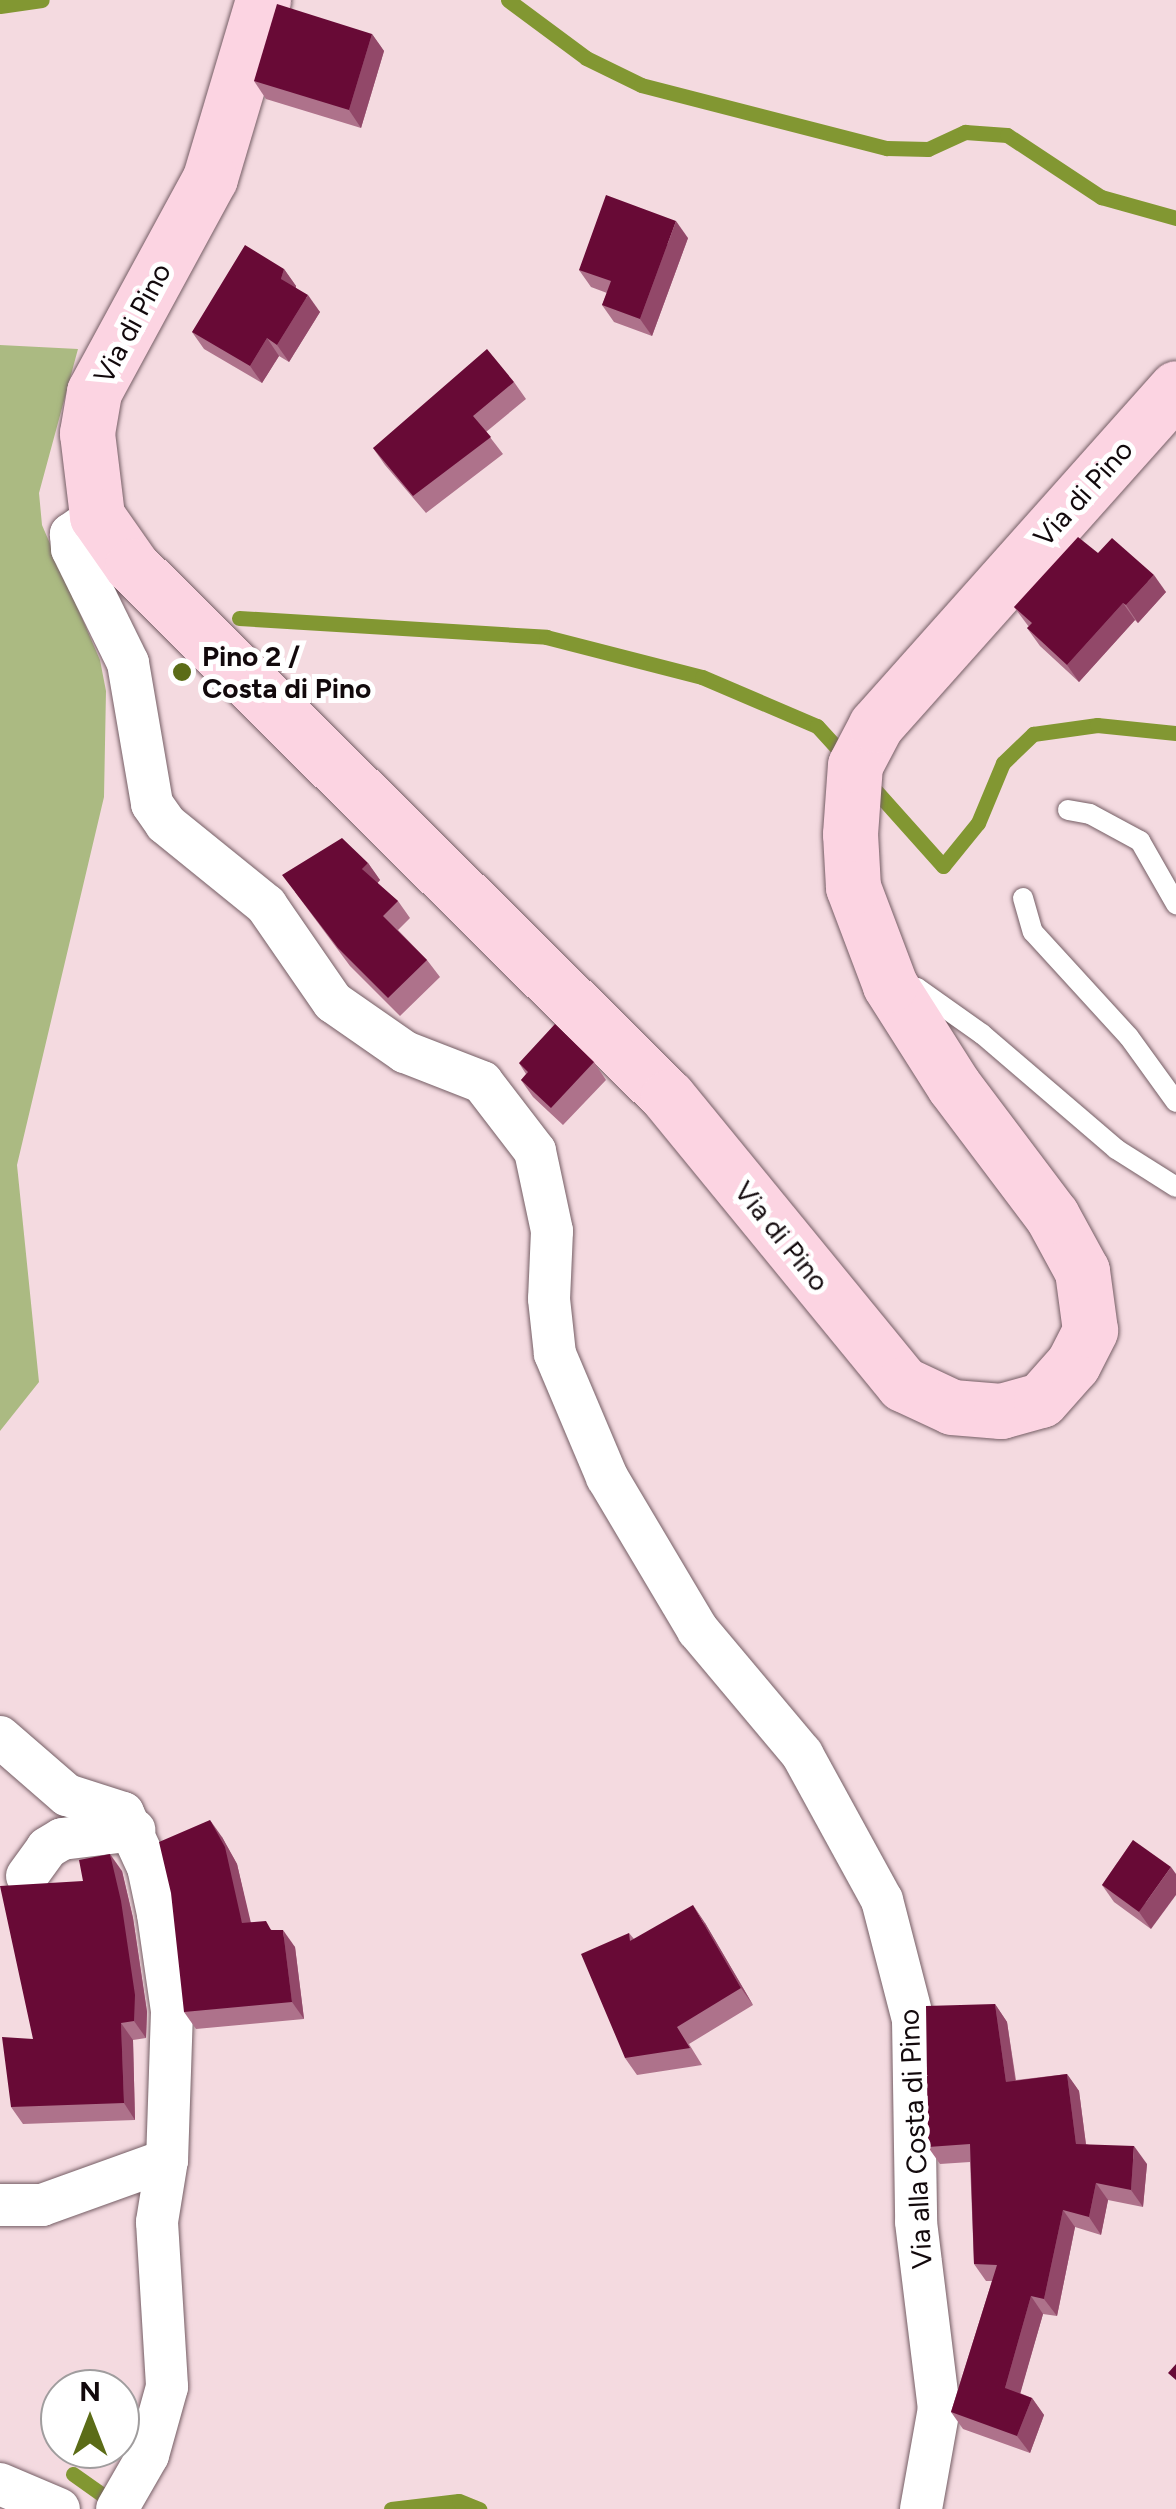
<!DOCTYPE html>
<html>
<head>
<meta charset="utf-8">
<style>
	body { margin:0 }
	#map { position:relative; width:1176px; height:2509px; overflow:hidden; background:#f4dae0; font-family:Figtree,sans-serif }
	div>[style] { position:absolute }
	[style*='--x'] { left:calc(var(--x)*1px); top:calc(var(--y)*1px); width:calc(var(--w)*1px); rotate:calc(var(--a)*1deg) }
	.green>* { inset:0; background:#abba82 }
	.stream>* { height:15px; margin:-7.5px; padding:0 7.5px; transform-origin:7.5px; border-radius:7.5px; background:#829732 }
	.roads { filter:drop-shadow(0 0 2px #755e65) drop-shadow(0 0 2px #755e65) }
	.lane>* { height:20px; margin:-10px; padding:0 10px; transform-origin:10px; border-radius:10px; background:#fff }
	.street>* { height:42px; margin:-21px; padding:0 21px; transform-origin:21px; border-radius:21px; background:#fff }
	.secondary>* { height:55px; margin:-27.5px; padding:0 27.5px; transform-origin:27.5px; border-radius:27.5px; background:#fcd4e2 }
	.wall>* { inset:0; background:#ae728b }
	.shaded-wall>* { inset:0; background:#924869 }
	.building>* { inset:0; background:#680a36 }
	.dots>* { width:28px; height:28px; translate:-50% -50%; box-sizing:border-box; border:5px solid #fff; border-radius:50% }
	span { translate:-50% -50%; white-space:nowrap; text-align:center; line-height:1.15; -webkit-text-stroke:10px #fff; paint-order:stroke }
	.street-label { font-size:28px; color:#12090c }
	.poi-label { font-size:28px; color:#12090c; font-weight:700 }
	.left { translate:0 -50%; text-align:left }
	.north { position:absolute; left:40px; top:2369px; width:100px; height:100px; box-sizing:border-box; background:#fff; border:2px solid #a09d9e; border-radius:50%; rotate:0deg; font-size:28px; font-weight:700; line-height:40px; text-align:center; color:#12090c }
	.north::after { content:''; display:block; margin:auto; width:35px; height:45px; background:#5b6c17; clip-path:polygon(50% 0,100% 100%,50% 72%,0 100%) }
</style>
</head>
<body>
<div id="map">
	<div class="green">
		<div style="clip-path:polygon(0 345px,78px 349px,39px 493px,42px 525px,100px 660px,106px 691px,104px 797px,17px 1165px,39px 1382px,0 1431px)"></div>
	</div>
	<div class="stream">
		<div style="--x:508;--y:0;--w:97;--a:36.6"></div>
		<div style="--x:586;--y:58;--w:61;--a:26.1"></div>
		<div style="--x:641;--y:85;--w:254;--a:14.4"></div>
		<div style="--x:887;--y:148;--w:41;--a:1.4"></div>
		<div style="--x:928;--y:149;--w:41;--a:-24.7"></div>
		<div style="--x:965;--y:132;--w:42;--a:4.1"></div>
		<div style="--x:1007;--y:135;--w:113;--a:33.4"></div>
		<div style="--x:1101;--y:197;--w:78;--a:15.6"></div>
		<div style="--x:0;--y:6;--w:42;--a:-8.1"></div>
		<div style="--x:239;--y:618;--w:308;--a:3.5"></div>
		<div style="--x:546;--y:637;--w:161;--a:14.4"></div>
		<div style="--x:702;--y:677;--w:125;--a:23.1"></div>
		<div style="--x:817;--y:726;--w:46;--a:47.6"></div>
		<div style="--x:867;--y:781;--w:114;--a:48.2"></div>
		<div style="--x:943;--y:866;--w:55;--a:-50.9"></div>
		<div style="--x:978;--y:823;--w:65;--a:-67.4"></div>
		<div style="--x:1003;--y:763;--w:42;--a:-44"></div>
		<div style="--x:1033;--y:734;--w:65;--a:-8"></div>
		<div style="--x:1097;--y:725;--w:79;--a:5.8"></div>
		<div style="--x:73;--y:2474;--w:50;--a:35.3"></div>
		<div style="--x:391;--y:2509;--w:68;--a:-6.7"></div>
		<div style="--x:459;--y:2501;--w:22;--a:22"></div>
	</div>
	<div class="roads">
		<div class="lane">
			<div style="--x:1068;--y:810;--w:22;--a:10"></div>
			<div style="--x:1090;--y:814;--w:57;--a:28.4"></div>
			<div style="--x:1140;--y:841;--w:73;--a:60.3"></div>
			<div style="--x:1023;--y:898;--w:35;--a:74"></div>
			<div style="--x:1033;--y:932;--w:142;--a:47.6"></div>
			<div style="--x:1129;--y:1037;--w:80;--a:54.1"></div>
			<div style="--x:907;--y:987;--w:10;--a:6"></div>
			<div style="--x:917;--y:988;--w:80;--a:35.3"></div>
			<div style="--x:982;--y:1034;--w:177;--a:40.6"></div>
			<div style="--x:1116;--y:1149;--w:71;--a:32.3"></div>
		</div>
		<div class="street">
			<div style="--x:97;--y:516;--w:32;--a:145"></div>
			<div style="--x:71;--y:534;--w:15;--a:86"></div>
			<div style="--x:72;--y:549;--w:127;--a:63.8"></div>
			<div style="--x:128;--y:663;--w:143;--a:80.3"></div>
			<div style="--x:152;--y:804;--w:24;--a:55"></div>
			<div style="--x:166;--y:824;--w:129;--a:39"></div>
			<div style="--x:266;--y:905;--w:118;--a:55.4"></div>
			<div style="--x:333;--y:1002;--w:88;--a:34.8"></div>
			<div style="--x:405;--y:1052;--w:83;--a:21.3"></div>
			<div style="--x:482;--y:1082;--w:87;--a:52.5"></div>
			<div style="--x:535;--y:1151;--w:82;--a:78"></div>
			<div style="--x:552;--y:1231;--w:68;--a:92.5"></div>
			<div style="--x:549;--y:1299;--w:55;--a:83.8"></div>
			<div style="--x:555;--y:1354;--w:134;--a:67.1"></div>
			<div style="--x:607;--y:1477;--w:178;--a:59.3"></div>
			<div style="--x:698;--y:1630;--w:162;--a:50"></div>
			<div style="--x:802;--y:1754;--w:166;--a:61.3"></div>
			<div style="--x:882;--y:1900;--w:124;--a:75.5"></div>
			<div style="--x:913;--y:2020;--w:202;--a:89.1"></div>
			<div style="--x:916;--y:2222;--w:187;--a:83"></div>
			<div style="--x:939;--y:2408;--w:103;--a:100.1"></div>
			<div style="--x:0;--y:1737;--w:89;--a:40.9"></div>
			<div style="--x:67;--y:1795;--w:59;--a:17.8"></div>
			<div style="--x:123;--y:1813;--w:60;--a:65.2"></div>
			<div style="--x:148;--y:1867;--w:48;--a:78"></div>
			<div style="--x:158;--y:1914;--w:98;--a:81.8"></div>
			<div style="--x:172;--y:2011;--w:149;--a:91.9"></div>
			<div style="--x:167;--y:2160;--w:63;--a:99.2"></div>
			<div style="--x:157;--y:2222;--w:165;--a:86.5"></div>
			<div style="--x:167;--y:2387;--w:71;--a:105.6"></div>
			<div style="--x:148;--y:2455;--w:62;--a:119.9"></div>
			<div style="--x:27;--y:1876;--w:34;--a:-54"></div>
			<div style="--x:47;--y:1848;--w:17;--a:-31"></div>
			<div style="--x:62;--y:1839;--w:73;--a:-7.1"></div>
			<div style="--x:0;--y:2205;--w:42;--a:0"></div>
			<div style="--x:42;--y:2205;--w:133;--a:-19.8"></div>
			<div style="--x:0;--y:2484;--w:64;--a:23"></div>
		</div>
		<div class="secondary">
			<div style="--x:263;--y:0;--w:186;--a:106.6"></div>
			<div style="--x:210;--y:178;--w:243;--a:118.5"></div>
			<div style="--x:94;--y:392;--w:42;--a:99.7"></div>
			<div style="--x:87;--y:433;--w:84;--a:83.1"></div>
			<div style="--x:97;--y:516;--w:61;--a:55"></div>
			<div style="--x:132;--y:566;--w:754;--a:44.73"></div>
			<div style="--x:668;--y:1097;--w:371;--a:50.7"></div>
			<div style="--x:903;--y:1384;--w:54;--a:25.1"></div>
			<div style="--x:952;--y:1407;--w:49;--a:4.7"></div>
			<div style="--x:1001;--y:1411;--w:41;--a:-15.4"></div>
			<div style="--x:1041;--y:1400;--w:48;--a:-48.4"></div>
			<div style="--x:1073;--y:1364;--w:38;--a:-63"></div>
			<div style="--x:1090;--y:1330;--w:60;--a:-97.7"></div>
			<div style="--x:1082;--y:1271;--w:63;--a:-118.6"></div>
			<div style="--x:1052;--y:1216;--w:163;--a:-127"></div>
			<div style="--x:954;--y:1086;--w:120;--a:-122.4"></div>
			<div style="--x:890;--y:985;--w:105;--a:-110.7"></div>
			<div style="--x:853;--y:887;--w:53;--a:-93.2"></div>
			<div style="--x:850;--y:834;--w:69;--a:-85.9"></div>
			<div style="--x:855;--y:765;--w:45;--a:-62.3"></div>
			<div style="--x:876;--y:725;--w:451;--a:-48.3"></div>
		</div>
	</div>
	<div class="wall">
		<div style="clip-path:polygon(372px 34px,384px 51px,361px 128px,266px 99px,254px 81px)"></div>
		<div style="clip-path:polygon(688px 238px,652px 336px,614px 322px,602px 305px,607px 293px,591px 287px,579px 270px)"></div>
		<div style="clip-path:polygon(284px 269px,296px 286px,296px 288px,320px 312px,289px 362px,279px 356px,262px 383px,204px 349px,192px 332px)"></div>
		<div style="clip-path:polygon(514px 382px,526px 399px,486px 432px,503px 454px,426px 513px,385px 465px,373px 448px)"></div>
		<div style="clip-path:polygon(1098px 553px,1166px 592px,1138px 623px,1135px 620px,1079px 682px,1040px 646px,1027px 628px,1029px 627px,1014px 607px)"></div>
		<div style="clip-path:polygon(368px 863px,380px 880px,377px 883px,398px 901px,410px 918px,398px 930px,427px 960px,440px 977px,400px 1016px,350px 966px,295px 892px)"></div>
		<div style="clip-path:polygon(594px 1062px,606px 1080px,563px 1125px,533px 1097px,521px 1080px,526px 1074px,519px 1063px)"></div>
		<div style="clip-path:polygon(222px 1837px,237px 1864px,250px 1922px,272px 1930px,295px 1947px,304px 2019px,196px 2029px,184px 2012px)"></div>
		<div style="clip-path:polygon(1133px 1840px,1151px 1929px,1114px 1902px,1102px 1885px)"></div>
		<div style="clip-path:polygon(122px 1871px,133px 1918px,147px 2012px,146px 2038px,133px 2040px,135px 2120px,23px 2124px,11px 2107px,33px 2039px)"></div>
		<div style="clip-path:polygon(705px 1923px,753px 2005px,689px 2044px,702px 2065px,637px 2075px,625px 2058px,629px 1933px,634px 1939px)"></div>
		<div style="clip-path:polygon(995px 2004px,1007px 2022px,1016px 2080px,1067px 2074px,1079px 2091px,1086px 2144px,1147px 2164px,1143px 2207px,1108px 2200px,1101px 2235px,1075px 2227px,1057px 2316px,1043px 2314px,1020px 2393px,1032px 2398px,1044px 2415px,1030px 2453px,963px 2429px,951px 2412px,992px 2281px,986px 2281px,974px 2264px,970px 2162px,940px 2164px,928px 2147px)"></div>
	</div>
	<div class="shaded-wall">
		<div style="clip-path:polygon(372px 34px,384px 51px,361px 128px,349px 110px)"></div>
		<div style="clip-path:polygon(676px 221px,688px 238px,652px 336px,640px 319px)"></div>
		<div style="clip-path:polygon(284px 269px,296px 286px,293px 296px,281px 279px)"></div>
		<div style="clip-path:polygon(308px 295px,320px 312px,289px 362px,277px 345px)"></div>
		<div style="clip-path:polygon(267px 338px,279px 356px,262px 383px,250px 366px)"></div>
		<div style="clip-path:polygon(1154px 575px,1166px 592px,1138px 623px,1126px 605px)"></div>
		<div style="clip-path:polygon(1123px 603px,1135px 620px,1079px 682px,1067px 665px)"></div>
		<div style="clip-path:polygon(368px 863px,380px 880px,374px 887px,362px 869px)"></div>
		<div style="clip-path:polygon(210px 1820px,222px 1837px,237px 1864px,255px 1940px,242px 1923px)"></div>
		<div style="clip-path:polygon(110px 1854px,122px 1871px,133px 1918px,147px 2012px,146px 2038px,134px 2021px)"></div>
		<div style="clip-path:polygon(1171px 1867px,1176px 1874px,1176px 1895px,1151px 1929px,1139px 1912px)"></div>
		<div style="clip-path:polygon(693px 1905px,705px 1923px,753px 2005px,741px 1988px)"></div>
		<div style="clip-path:polygon(283px 1930px,295px 1947px,304px 2019px,292px 2002px)"></div>
		<div style="clip-path:polygon(995px 2004px,1007px 2022px,1018px 2099px,1006px 2082px)"></div>
		<div style="clip-path:polygon(121px 2023px,133px 2040px,135px 2120px,124px 2103px)"></div>
		<div style="clip-path:polygon(1067px 2074px,1079px 2091px,1088px 2161px,1076px 2144px)"></div>
		<div style="clip-path:polygon(1134px 2146px,1147px 2164px,1143px 2207px,1131px 2190px)"></div>
		<div style="clip-path:polygon(1096px 2183px,1108px 2200px,1101px 2235px,1089px 2217px)"></div>
		<div style="clip-path:polygon(1063px 2210px,1075px 2227px,1057px 2316px,1044px 2299px)"></div>
		<div style="clip-path:polygon(1031px 2296px,1043px 2314px,1017px 2405px,1005px 2388px)"></div>
		<div style="clip-path:polygon(1032px 2398px,1044px 2415px,1030px 2453px,1017px 2436px)"></div>
	</div>
	<div class="building">
		<div style="clip-path:polygon(277px 4px,372px 34px,349px 110px,254px 81px)"></div>
		<div style="clip-path:polygon(606px 195px,676px 221px,640px 319px,602px 305px,611px 281px,579px 270px)"></div>
		<div style="clip-path:polygon(245px 245px,284px 269px,281px 279px,308px 295px,277px 345px,267px 338px,250px 366px,192px 332px)"></div>
		<div style="clip-path:polygon(487px 349px,514px 382px,473px 416px,491px 437px,413px 496px,373px 448px)"></div>
		<div style="clip-path:polygon(1078px 537px,1098px 553px,1112px 538px,1154px 575px,1126px 605px,1123px 603px,1067px 665px,1027px 628px,1032px 623px,1014px 607px)"></div>
		<div style="clip-path:polygon(342px 838px,368px 863px,362px 869px,398px 901px,383px 916px,427px 960px,388px 998px,338px 948px,282px 875px)"></div>
		<div style="clip-path:polygon(555px 1024px,594px 1062px,551px 1108px,521px 1080px,528px 1072px,519px 1063px)"></div>
		<div style="clip-path:polygon(210px 1820px,225px 1847px,242px 1923px,266px 1921px,271px 1930px,283px 1930px,292px 2002px,184px 2012px,171px 1893px,159px 1842px)"></div>
		<div style="clip-path:polygon(1133px 1840px,1171px 1867px,1139px 1912px,1102px 1885px)"></div>
		<div style="clip-path:polygon(110px 1854px,121px 1901px,135px 1995px,134px 2021px,121px 2023px,124px 2103px,11px 2107px,2px 2037px,33px 2039px,0 1886px,83px 1881px,79px 1860px)"></div>
		<div style="clip-path:polygon(693px 1905px,741px 1988px,677px 2027px,690px 2048px,625px 2058px,581px 1954px,629px 1933px,630px 1941px)"></div>
		<div style="clip-path:polygon(995px 2004px,1006px 2082px,1067px 2074px,1076px 2144px,1134px 2146px,1131px 2190px,1096px 2183px,1089px 2217px,1063px 2210px,1044px 2299px,1031px 2296px,1005px 2388px,1032px 2398px,1017px 2436px,951px 2412px,997px 2265px,974px 2264px,970px 2144px,928px 2147px,926px 2006px)"></div>
		<div style="clip-path:polygon(1176px 2364px,1176px 2380px,1168px 2373px)"></div>
	</div>
	<div class="dots">
		<div style="left:182px;top:672px;background:#5b6c17"></div>
	</div>
	<div class="street-label">
		<span style="left:132px;top:323px;rotate:-62deg">Via di Pino</span>
		<span style="left:1083px;top:493px;rotate:-48deg">Via di Pino</span>
		<span style="left:782px;top:1236px;rotate:51deg">Via di Pino</span>
		<span style="left:915px;top:2139px;rotate:-93deg">Via alla Costa di Pino</span>
	</div>
	<div class="poi-label">
		<span class="left" style="left:202px;top:672px">Pino 2 /<br>Costa di Pino</span>
	</div>
	<div class="north">N</div>
</div>
</body>
</html>
